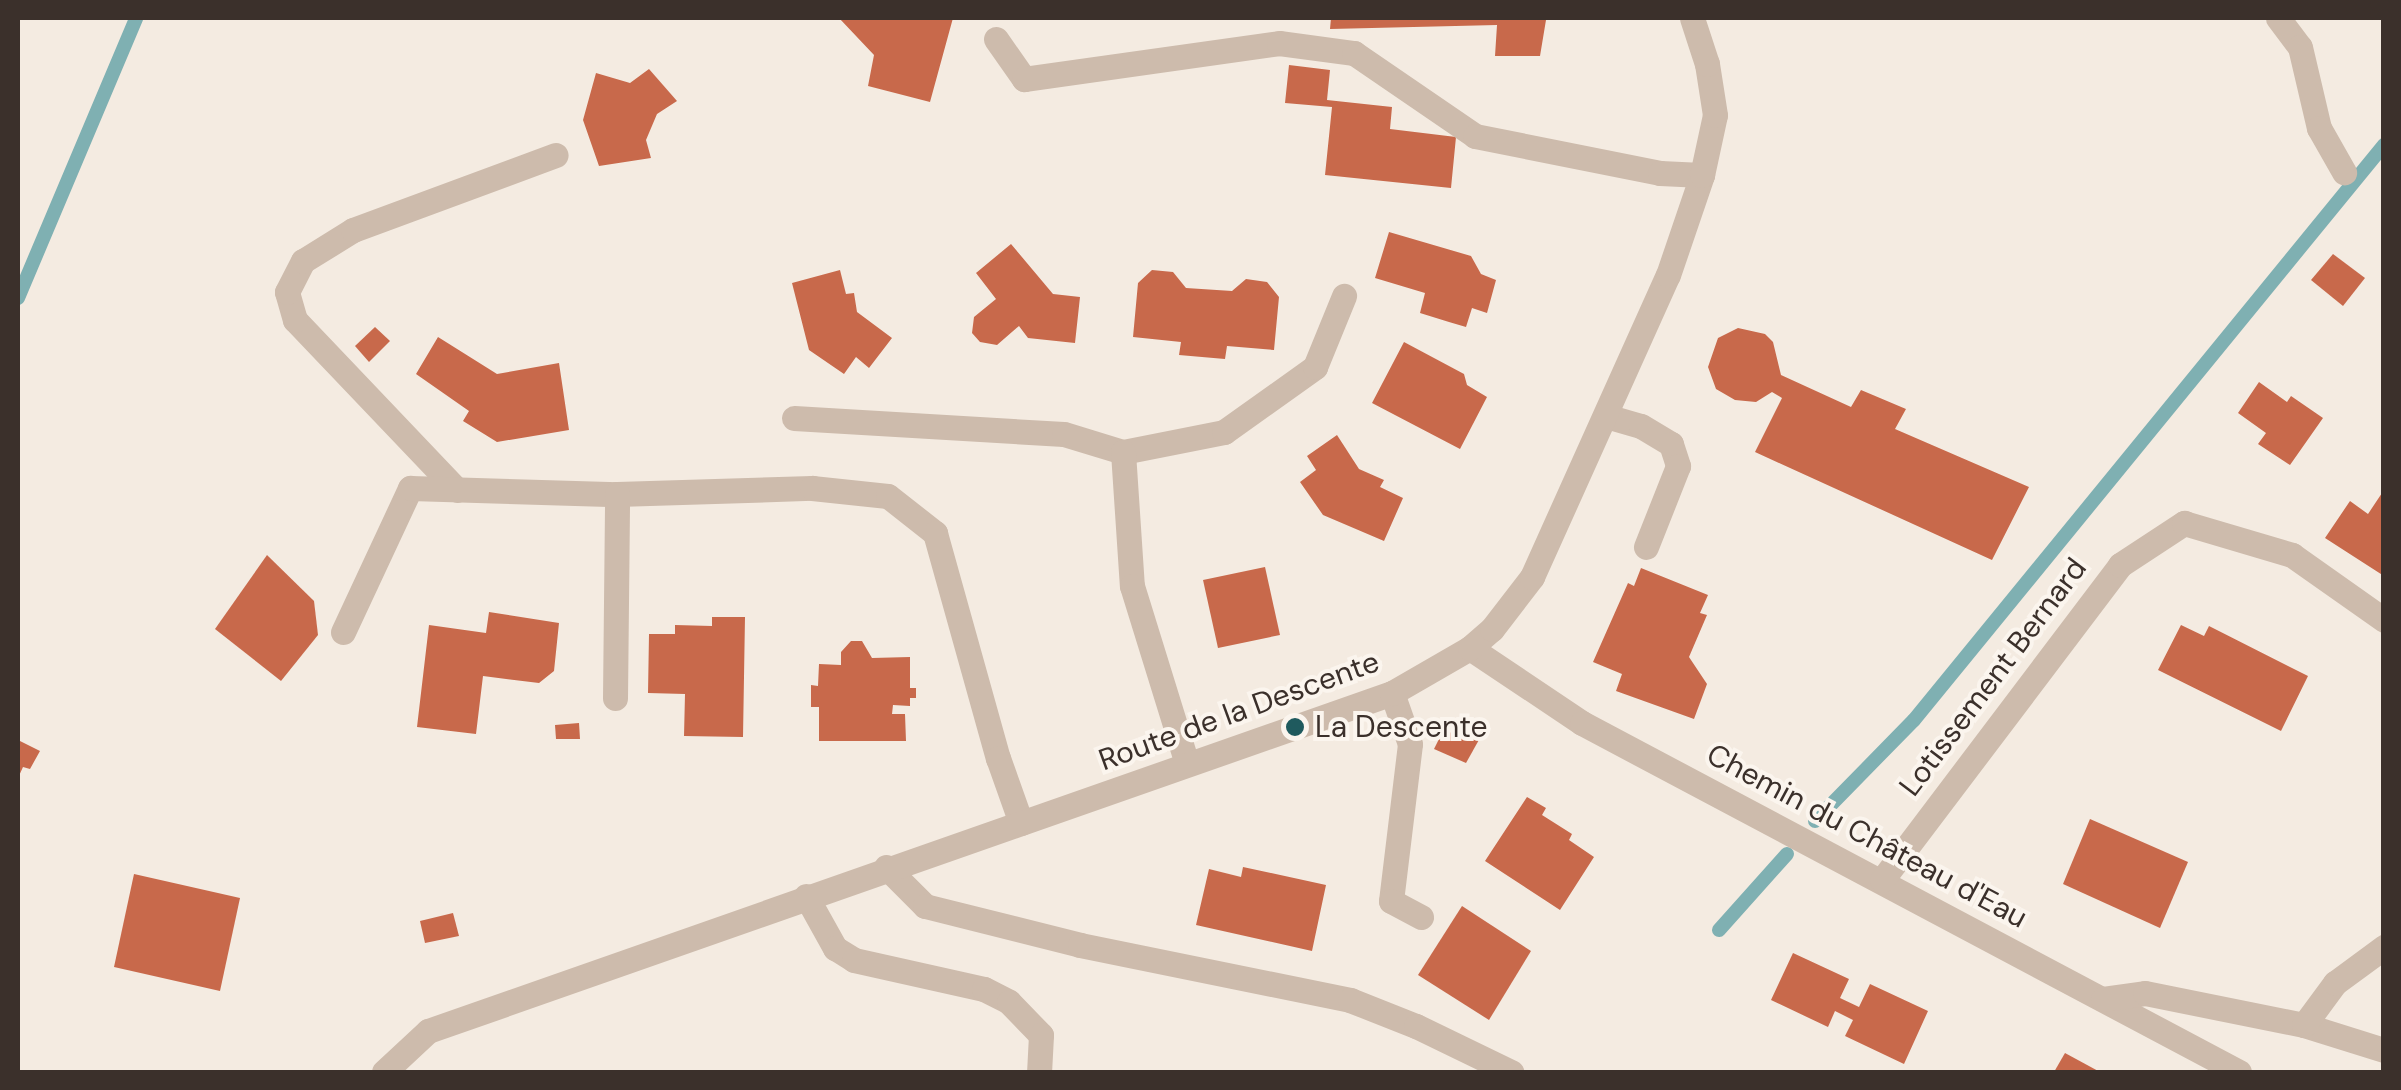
<!DOCTYPE html>
<html>
<head>
<meta charset="utf-8">
<style>
	body { margin:0 }
	#map { position:relative; width:2401px; height:1090px; overflow:hidden; background:#f4ebe1; font-family:"DM Sans",sans-serif }
	div>[style] { position:absolute }
	[style*='--x'] { left:calc(var(--x)*1px); top:calc(var(--y)*1px); width:calc(var(--w)*1px); rotate:calc(var(--a)*1deg) }
	.stream>* { height:14px; margin:-7px; padding:0 7px; transform-origin:7px; border-radius:7px; background:#7fb0b2 }
	.building>* { inset:0; background:#c8694b }
	.minor>* { height:25px; margin:-12.5px; padding:0 12.5px; transform-origin:12.5px; border-radius:12.5px; background:#cdbbac }
	.dots>* { width:28px; height:28px; translate:-50% -50%; box-sizing:border-box; border:5px solid #fbf5ee; border-radius:50% }
	span { translate:-50% -50%; white-space:nowrap; text-align:center; line-height:1.15; -webkit-text-stroke:8px #fbf5ee; paint-order:stroke }
	.street-label { font-size:30px; color:#3b302b }
	.poi-label { font-size:30px; color:#3b302b }
	.left { translate:0 -50%; text-align:left }
	.frame { position:absolute; inset:0; border:20px solid #3b302b; pointer-events:none }
</style>
</head>
<body>
<div id="map">
	<div class="stream">
		<div style="--x:18;--y:298;--w:304;--a:-67.1"></div>
		<div style="--x:1815;--y:821;--w:141;--a:-45.6"></div>
		<div style="--x:1914;--y:720;--w:743;--a:-50.74"></div>
		<div style="--x:1719;--y:930;--w:102;--a:-48.2"></div>
	</div>
	<div class="building">
		<div style="clip-path:polygon(839px 18px,953px 18px,930px 102px,868px 86px,874px 55px)"></div>
		<div style="clip-path:polygon(1331px 18px,1536px 18px,1546px 20px,1540px 56px,1495px 56px,1497px 25px,1330px 29px)"></div>
		<div style="clip-path:polygon(1289px 65px,1330px 70px,1327px 100px,1392px 107px,1390px 129px,1456px 137px,1451px 188px,1325px 175px,1332px 107px,1285px 103px)"></div>
		<div style="clip-path:polygon(649px 69px,677px 101px,657px 114px,646px 140px,651px 158px,599px 166px,583px 120px,596px 73px,630px 83px)"></div>
		<div style="clip-path:polygon(1389px 232px,1471px 256px,1481px 274px,1496px 280px,1487px 313px,1472px 308px,1466px 327px,1449px 322px,1420px 313px,1425px 293px,1375px 278px)"></div>
		<div style="clip-path:polygon(1011px 244px,1053px 294px,1080px 297px,1075px 343px,1028px 338px,1019px 326px,997px 345px,980px 342px,972px 333px,974px 317px,996px 299px,976px 273px)"></div>
		<div style="clip-path:polygon(2333px 254px,2365px 278px,2343px 306px,2311px 280px)"></div>
		<div style="clip-path:polygon(840px 270px,846px 294px,854px 293px,857px 312px,892px 338px,869px 368px,856px 357px,844px 374px,809px 350px,792px 283px)"></div>
		<div style="clip-path:polygon(1152px 270px,1173px 272px,1186px 288px,1232px 291px,1246px 279px,1267px 282px,1279px 297px,1274px 350px,1227px 346px,1225px 359px,1179px 355px,1181px 342px,1133px 337px,1138px 283px)"></div>
		<div style="clip-path:polygon(375px 327px,390px 341px,369px 362px,355px 346px)"></div>
		<div style="clip-path:polygon(1738px 328px,1765px 334px,1773px 342px,1781px 375px,1851px 407px,1861px 390px,1906px 409px,1895px 429px,2029px 487px,1992px 560px,1755px 452px,1782px 398px,1772px 392px,1756px 402px,1735px 400px,1716px 389px,1708px 367px,1718px 338px)"></div>
		<div style="clip-path:polygon(438px 337px,497px 374px,559px 363px,569px 430px,497px 442px,463px 421px,469px 411px,416px 374px)"></div>
		<div style="clip-path:polygon(1404px 342px,1464px 374px,1467px 385px,1487px 397px,1460px 449px,1372px 403px)"></div>
		<div style="clip-path:polygon(2259px 382px,2287px 402px,2291px 396px,2323px 418px,2290px 465px,2258px 444px,2266px 433px,2238px 413px)"></div>
		<div style="clip-path:polygon(1337px 435px,1359px 469px,1384px 480px,1380px 487px,1403px 498px,1384px 541px,1323px 515px,1300px 482px,1316px 470px,1307px 456px)"></div>
		<div style="clip-path:polygon(2384px 490px,2384px 576px,2325px 538px,2350px 501px,2368px 514px)"></div>
		<div style="clip-path:polygon(267px 555px,314px 601px,318px 635px,281px 681px,215px 629px)"></div>
		<div style="clip-path:polygon(1265px 567px,1280px 635px,1218px 648px,1203px 580px)"></div>
		<div style="clip-path:polygon(1641px 568px,1708px 595px,1700px 613px,1707px 615px,1689px 657px,1707px 684px,1694px 719px,1616px 691px,1622px 674px,1593px 662px,1628px 583px,1634px 586px)"></div>
		<div style="clip-path:polygon(489px 612px,559px 623px,554px 671px,539px 683px,483px 676px,476px 734px,417px 727px,429px 625px,486px 633px)"></div>
		<div style="clip-path:polygon(712px 617px,745px 617px,743px 737px,684px 736px,685px 694px,648px 693px,649px 634px,675px 634px,675px 625px,712px 626px)"></div>
		<div style="clip-path:polygon(2181px 625px,2204px 636px,2209px 626px,2308px 676px,2281px 731px,2158px 670px)"></div>
		<div style="clip-path:polygon(851px 641px,862px 641px,872px 658px,910px 657px,910px 688px,916px 688px,916px 698px,910px 698px,910px 706px,893px 705px,892px 714px,905px 714px,906px 741px,819px 741px,819px 707px,811px 707px,811px 685px,818px 686px,819px 664px,841px 665px,841px 652px)"></div>
		<div style="clip-path:polygon(579px 723px,580px 739px,556px 739px,555px 725px)"></div>
		<div style="clip-path:polygon(1464px 729px,1480px 738px,1466px 763px,1434px 749px,1441px 735px)"></div>
		<div style="clip-path:polygon(18px 740px,40px 751px,30px 769px,23px 767px,18px 778px)"></div>
		<div style="clip-path:polygon(1527px 797px,1546px 808px,1542px 815px,1572px 834px,1569px 840px,1594px 857px,1560px 910px,1485px 861px)"></div>
		<div style="clip-path:polygon(2090px 819px,2188px 862px,2160px 928px,2063px 884px)"></div>
		<div style="clip-path:polygon(1243px 867px,1326px 885px,1312px 951px,1196px 925px,1209px 869px,1241px 877px)"></div>
		<div style="clip-path:polygon(134px 874px,240px 898px,220px 991px,114px 967px)"></div>
		<div style="clip-path:polygon(1462px 906px,1531px 951px,1489px 1020px,1418px 975px)"></div>
		<div style="clip-path:polygon(453px 913px,459px 936px,425px 943px,420px 921px)"></div>
		<div style="clip-path:polygon(1793px 953px,1849px 979px,1840px 998px,1859px 1007px,1870px 984px,1928px 1011px,1904px 1064px,1845px 1036px,1853px 1020px,1835px 1011px,1828px 1027px,1771px 1000px)"></div>
		<div style="clip-path:polygon(2065px 1053px,2100px 1072px,2054px 1072px)"></div>
	</div>
	<div class="minor">
		<div style="--x:2278;--y:18;--w:36;--a:53"></div>
		<div style="--x:2300;--y:47;--w:83;--a:76.8"></div>
		<div style="--x:2319;--y:128;--w:51;--a:60.4"></div>
		<div style="--x:996;--y:39;--w:49;--a:55"></div>
		<div style="--x:1024;--y:79;--w:258;--a:-8"></div>
		<div style="--x:1279;--y:43;--w:76;--a:7.6"></div>
		<div style="--x:1354;--y:53;--w:147;--a:34.4"></div>
		<div style="--x:1475;--y:136;--w:189;--a:11.3"></div>
		<div style="--x:1660;--y:173;--w:42;--a:2.7"></div>
		<div style="--x:1606;--y:416;--w:36;--a:16"></div>
		<div style="--x:1641;--y:426;--w:35;--a:31"></div>
		<div style="--x:1671;--y:444;--w:23;--a:72"></div>
		<div style="--x:1678;--y:466;--w:87;--a:111.6"></div>
		<div style="--x:794;--y:418;--w:270;--a:3.4"></div>
		<div style="--x:1064;--y:434;--w:62;--a:17"></div>
		<div style="--x:1123;--y:452;--w:103;--a:-11.2"></div>
		<div style="--x:1224;--y:432;--w:112;--a:-35.5"></div>
		<div style="--x:1315;--y:367;--w:77;--a:-67.8"></div>
		<div style="--x:1123;--y:452;--w:134;--a:86.2"></div>
		<div style="--x:1132;--y:586;--w:186;--a:72.8"></div>
		<div style="--x:457;--y:490;--w:235;--a:-133.6"></div>
		<div style="--x:295;--y:320;--w:29;--a:-106"></div>
		<div style="--x:287;--y:292;--w:35;--a:-63"></div>
		<div style="--x:303;--y:261;--w:59;--a:-31.8"></div>
		<div style="--x:353;--y:230;--w:216;--a:-20.3"></div>
		<div style="--x:343;--y:632;--w:159;--a:-65"></div>
		<div style="--x:410;--y:488;--w:207;--a:1.7"></div>
		<div style="--x:617;--y:494;--w:195;--a:-1.8"></div>
		<div style="--x:812;--y:488;--w:76;--a:6"></div>
		<div style="--x:888;--y:496;--w:60;--a:38.2"></div>
		<div style="--x:935;--y:533;--w:234;--a:74.4"></div>
		<div style="--x:998;--y:758;--w:69;--a:70.5"></div>
		<div style="--x:1470;--y:648;--w:135;--a:33.8"></div>
		<div style="--x:1582;--y:723;--w:744;--a:27.98"></div>
		<div style="--x:1392;--y:693;--w:54;--a:70.6"></div>
		<div style="--x:1410;--y:744;--w:158;--a:96.9"></div>
		<div style="--x:1391;--y:901;--w:34;--a:28"></div>
		<div style="--x:615;--y:698;--w:204;--a:-89.4"></div>
		<div style="--x:886;--y:867;--w:55;--a:45"></div>
		<div style="--x:925;--y:906;--w:160;--a:14.1"></div>
		<div style="--x:1080;--y:945;--w:276;--a:11.5"></div>
		<div style="--x:1350;--y:1000;--w:71;--a:21.5"></div>
		<div style="--x:1416;--y:1026;--w:106;--a:25.8"></div>
		<div style="--x:1882;--y:880;--w:395;--a:-52.9"></div>
		<div style="--x:2120;--y:565;--w:77;--a:-33.3"></div>
		<div style="--x:2184;--y:523;--w:113;--a:16.5"></div>
		<div style="--x:2292;--y:555;--w:113;--a:35.2"></div>
		<div style="--x:806;--y:896;--w:60;--a:60.9"></div>
		<div style="--x:835;--y:948;--w:22;--a:32"></div>
		<div style="--x:854;--y:960;--w:133;--a:12.6"></div>
		<div style="--x:984;--y:989;--w:28;--a:27"></div>
		<div style="--x:1009;--y:1002;--w:46;--a:45.9"></div>
		<div style="--x:1041;--y:1035;--w:37;--a:93"></div>
		<div style="--x:2103;--y:999;--w:42;--a:-8.1"></div>
		<div style="--x:2145;--y:993;--w:162;--a:11.4"></div>
		<div style="--x:2304;--y:1025;--w:84;--a:17.4"></div>
		<div style="--x:2304;--y:1025;--w:52;--a:-53.6"></div>
		<div style="--x:2335;--y:983;--w:61;--a:-36.3"></div>
		<div style="--x:384;--y:1072;--w:60;--a:-43"></div>
		<div style="--x:428;--y:1031;--w:1022;--a:-19.32"></div>
		<div style="--x:1392;--y:693;--w:90;--a:-30"></div>
		<div style="--x:1470;--y:648;--w:29;--a:-41"></div>
		<div style="--x:1492;--y:629;--w:66;--a:-52.4"></div>
		<div style="--x:1532;--y:577;--w:331;--a:-65.8"></div>
		<div style="--x:1668;--y:275;--w:106;--a:-71.2"></div>
		<div style="--x:1702;--y:175;--w:61;--a:-77.8"></div>
		<div style="--x:1715;--y:115;--w:52;--a:-98.9"></div>
		<div style="--x:1707;--y:64;--w:48;--a:-108.1"></div>
	</div>
	<div class="dots">
		<div style="left:1295px;top:727px;background:#1f5a5e"></div>
	</div>
	<div class="street-label">
		<span style="left:1993px;top:677px;rotate:-53deg">Lotissement Bernard</span>
		<span style="left:1239px;top:711px;rotate:-20deg">Route de la Descente</span>
		<span style="left:1867px;top:836px;rotate:28deg">Chemin du Château d'Eau</span>
	</div>
	<div class="poi-label">
		<span class="left" style="left:1315px;top:727px">La Descente</span>
	</div>
	<div class="frame"></div>
</div>
</body>
</html>
